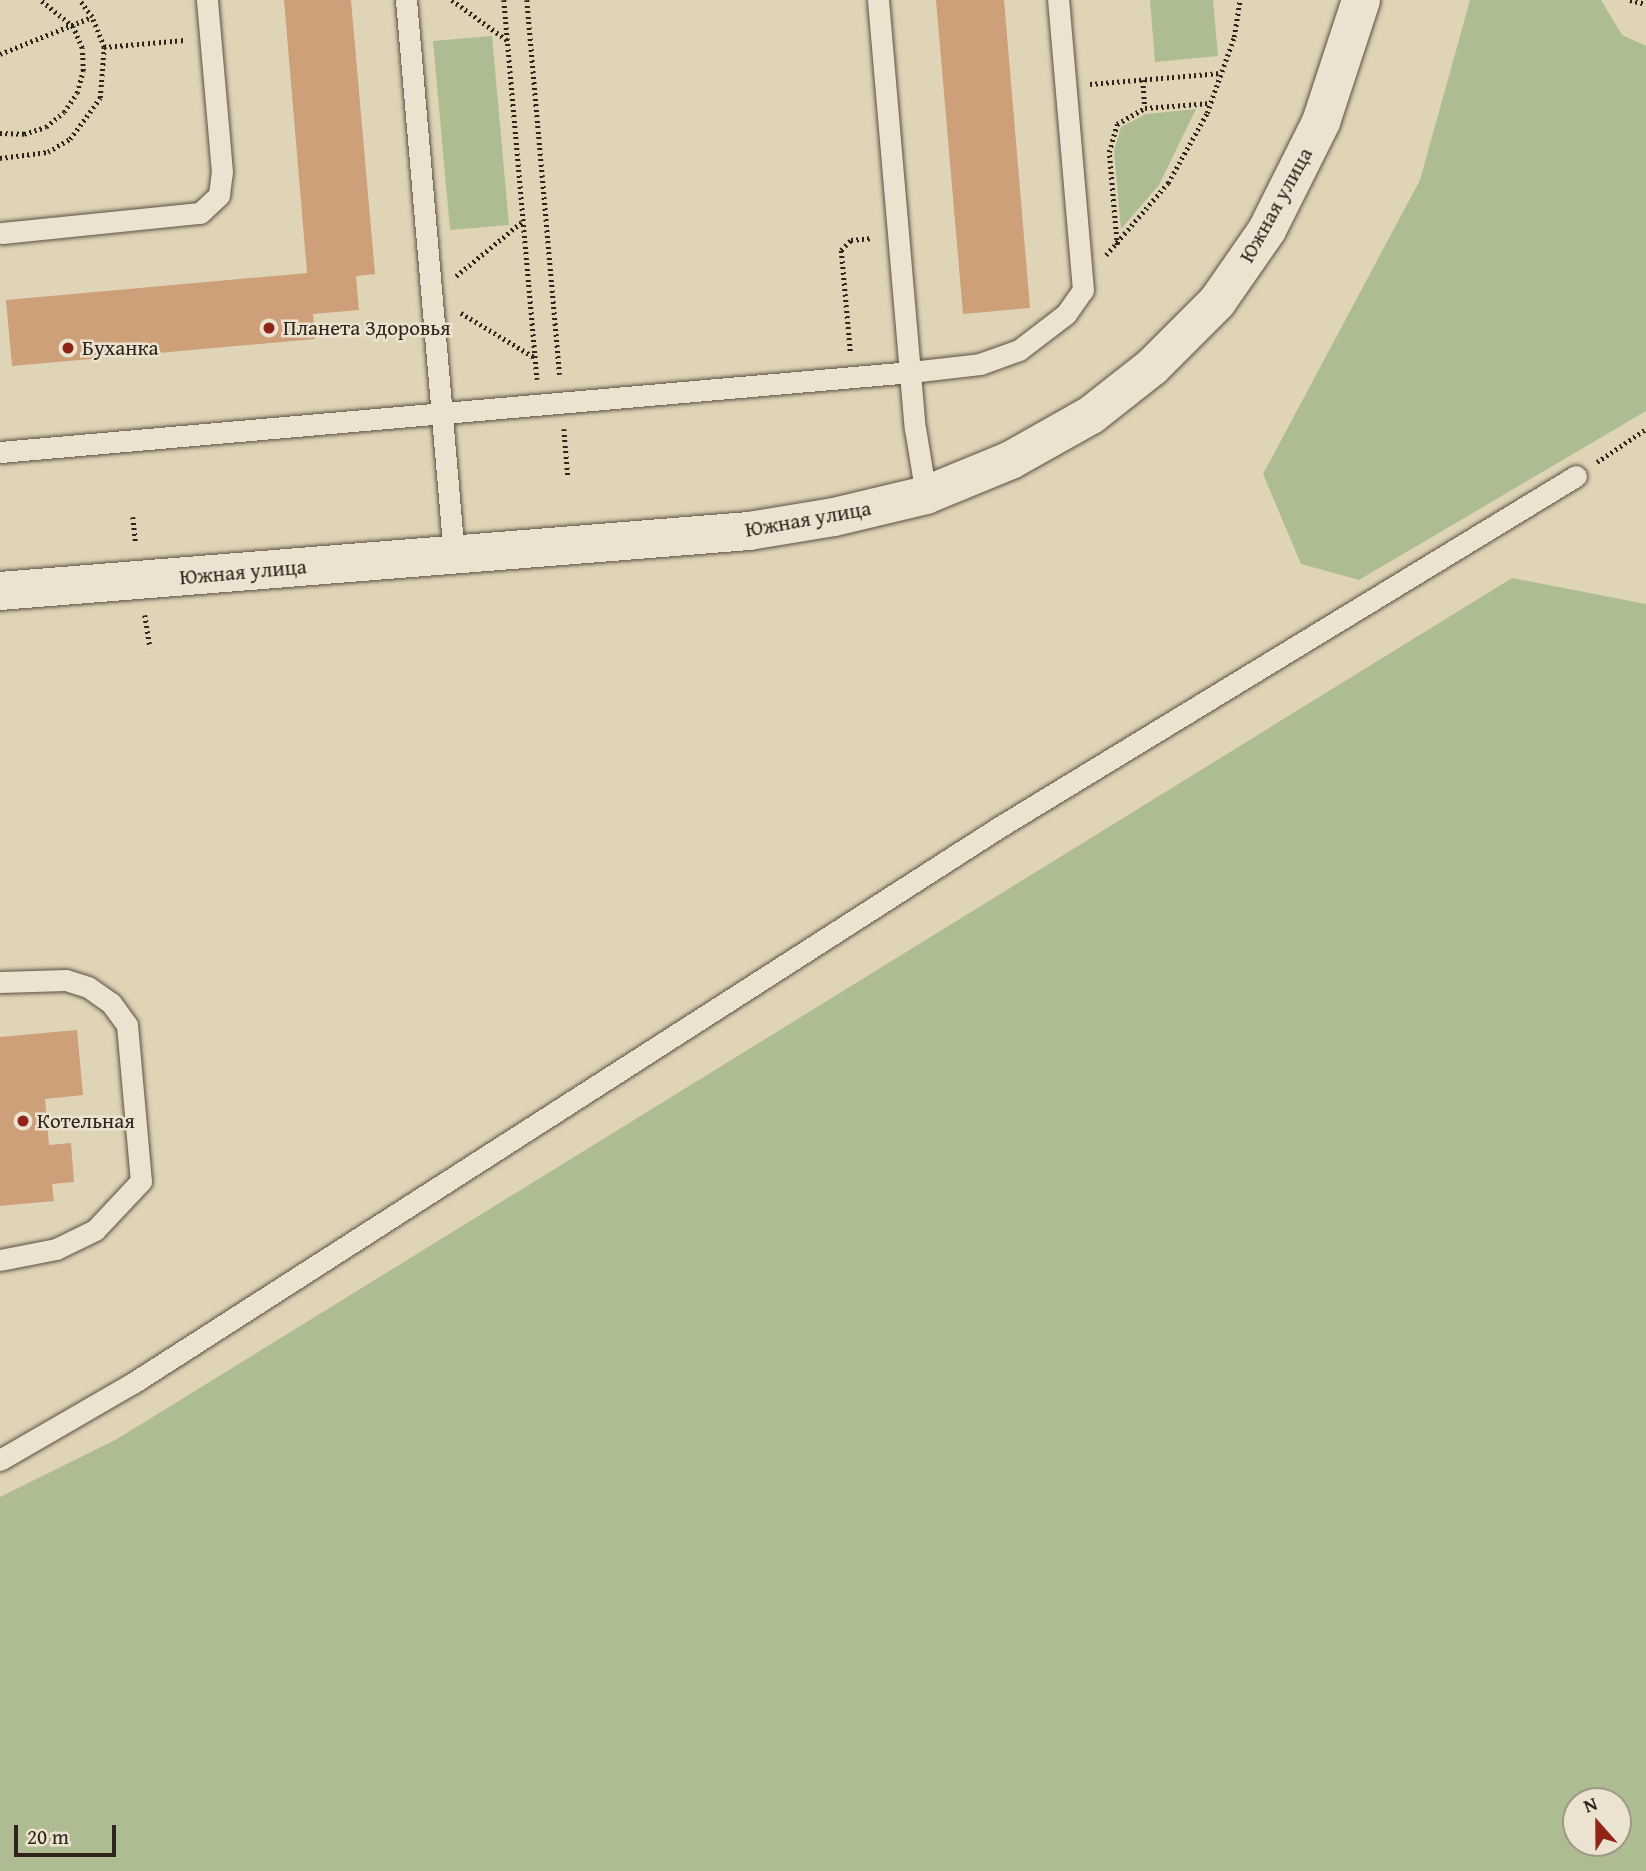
<!DOCTYPE html>
<html>
<head>
<meta charset="utf-8">
<style>
	body { margin:0 }
	#map { position:relative; width:1646px; height:1871px; overflow:hidden; background:#e0d4b7; font-family:"Gentium Book Plus",serif }
	div>[style] { position:absolute }
	[style*='--x'] { left:calc(var(--x)*1px); top:calc(var(--y)*1px); width:calc(var(--w)*1px); rotate:calc(var(--a)*1deg) }
	.green>* { inset:0; background:#aebd91 }
	.building>* { inset:0; background:#cda07a }
	.path>* { height:4.5px; margin-top:-2.25px; transform-origin:0; background:repeating-linear-gradient(90deg,#2e241b 0 2px,transparent 0 5.5px) }
	.roads { filter:drop-shadow(0 0 2px #5a5042) drop-shadow(0 0 2px #5a5042) }
	.lane>* { height:21px; margin:-10.5px; padding:0 10.5px; transform-origin:10.5px; border-radius:10.5px; background:#ebe3d0 }
	.secondary>* { height:38px; margin:-19px; padding:0 19px; transform-origin:19px; border-radius:19px; background:#ebe3d0 }
	.dots>* { width:19px; height:19px; translate:-50% -50%; box-sizing:border-box; border:4px solid #ebe3d0; border-radius:50% }
	span { translate:-50% -50%; white-space:nowrap; text-align:center; line-height:1.15; -webkit-text-stroke:5px #ebe3d0; paint-order:stroke }
	.street-label { font-size:21px; color:#2e241b }
	.poi-label { font-size:21px; color:#2e241b }
	.left { translate:0 -50%; text-align:left }
	.north { position:absolute; left:1562px; top:1787px; width:70px; height:70px; box-sizing:border-box; background:#ebe3d0; border:2px solid #9f9788; border-radius:50%; rotate:339deg; font-size:19px; font-weight:700; line-height:28px; text-align:center; color:#2e241b }
	.north::after { content:''; display:block; margin:auto; width:24px; height:32px; background:#8f2418; clip-path:polygon(50% 0,100% 100%,50% 72%,0 100%) }
	.scale { position:absolute; left:14px; top:1825px; width:102px; height:32px; box-sizing:border-box; border:4px solid #2e241b; border-top:0; padding-left:9px; font-size:21px; line-height:24px; white-space:nowrap; color:#2e241b; -webkit-text-stroke:5px #ebe3d0; paint-order:stroke }
</style>
</head>
<body>
<div id="map">
	<div class="green">
		<div style="clip-path:polygon(1150px 0,1213px 0,1218px 56px,1155px 62px)"></div>
		<div style="clip-path:polygon(1470px 0,1601px 0,1622px 35px,1646px 46px,1646px 411px,1359px 580px,1301px 564px,1263px 474px,1420px 180px)"></div>
		<div style="clip-path:polygon(492px 36px,509px 225px,450px 230px,433px 41px)"></div>
		<div style="clip-path:polygon(1196px 109px,1159px 185px,1121px 229px,1114px 151px,1121px 127px,1146px 114px)"></div>
		<div style="clip-path:polygon(evenodd,1512px 578px,1646px 604px,1646px 1871px,0 1871px,0 1497px,117px 1439px,1512px 578px,1576px 1801px,1618px 1801px,1618px 1843px,1576px 1843px,1576px 1801px)"></div>
	</div>
	<div class="building">
		<div style="clip-path:polygon(284px 0,351px 0,375px 274px,356px 276px,359px 310px,313px 314px,315px 339px,12px 366px,6px 300px,307px 273px)"></div>
		<div style="clip-path:polygon(936px 0,1004px 0,1030px 308px,963px 314px)"></div>
		<div style="clip-path:polygon(77px 1030px,83px 1095px,45px 1099px,49px 1145px,71px 1143px,74px 1182px,52px 1184px,54px 1201px,0 1206px,0 1037px)"></div>
	</div>
	<div class="path">
		<div style="--x:452;--y:0;--w:68;--a:36"></div>
		<div style="--x:504;--y:0;--w:381;--a:85"></div>
		<div style="--x:527;--y:0;--w:376;--a:85"></div>
		<div style="--x:1630;--y:0;--w:16;--a:14"></div>
		<div style="--x:104;--y:47;--w:81;--a:-4.9"></div>
		<div style="--x:0;--y:54;--w:99;--a:-21.9"></div>
		<div style="--x:1143;--y:80;--w:28;--a:86"></div>
		<div style="--x:1090;--y:84;--w:131;--a:-4.8"></div>
		<div style="--x:0;--y:133;--w:24;--a:2"></div>
		<div style="--x:24;--y:134;--w:23;--a:-18"></div>
		<div style="--x:46;--y:127;--w:23;--a:-40"></div>
		<div style="--x:64;--y:112;--w:23;--a:-56"></div>
		<div style="--x:77;--y:93;--w:23;--a:-75"></div>
		<div style="--x:83;--y:71;--w:23;--a:-92"></div>
		<div style="--x:82;--y:48;--w:23;--a:-113"></div>
		<div style="--x:73;--y:27;--w:43;--a:-140.7"></div>
		<div style="--x:0;--y:158;--w:48;--a:-7.1"></div>
		<div style="--x:48;--y:152;--w:26;--a:-31"></div>
		<div style="--x:70;--y:139;--w:51;--a:-53.8"></div>
		<div style="--x:100;--y:98;--w:51;--a:-85.5"></div>
		<div style="--x:104;--y:47;--w:32;--a:-112"></div>
		<div style="--x:92;--y:17;--w:21;--a:-127"></div>
		<div style="--x:1117;--y:245;--w:93;--a:-94.9"></div>
		<div style="--x:1109;--y:152;--w:29;--a:-74"></div>
		<div style="--x:1117;--y:124;--w:32;--a:-30"></div>
		<div style="--x:1145;--y:108;--w:66;--a:-4.3"></div>
		<div style="--x:1106;--y:255;--w:95;--a:-49.3"></div>
		<div style="--x:1168;--y:183;--w:80;--a:-60.9"></div>
		<div style="--x:1207;--y:113;--w:81;--a:-70.4"></div>
		<div style="--x:1234;--y:37;--w:37;--a:-81"></div>
		<div style="--x:456;--y:276;--w:87;--a:-39.4"></div>
		<div style="--x:461;--y:313;--w:85;--a:31.1"></div>
		<div style="--x:850;--y:351;--w:101;--a:-95.1"></div>
		<div style="--x:841;--y:250;--w:14;--a:-45"></div>
		<div style="--x:851;--y:240;--w:22;--a:-5"></div>
		<div style="--x:564;--y:429;--w:48;--a:85.2"></div>
		<div style="--x:1597;--y:462;--w:59;--a:-34"></div>
		<div style="--x:133;--y:517;--w:27;--a:84"></div>
		<div style="--x:145;--y:615;--w:33;--a:81"></div>
	</div>
	<div class="roads">
		<div class="lane">
			<div style="--x:406;--y:0;--w:557;--a:85.06"></div>
			<div style="--x:878;--y:0;--w:430;--a:85.1"></div>
			<div style="--x:915;--y:428;--w:68;--a:80.7"></div>
			<div style="--x:2;--y:233;--w:199;--a:-5.8"></div>
			<div style="--x:200;--y:213;--w:26;--a:-43"></div>
			<div style="--x:219;--y:195;--w:23;--a:-83"></div>
			<div style="--x:222;--y:172;--w:173;--a:-95"></div>
			<div style="--x:0;--y:452;--w:915;--a:-5.02"></div>
			<div style="--x:911;--y:372;--w:69;--a:-6.6"></div>
			<div style="--x:980;--y:364;--w:41;--a:-19.7"></div>
			<div style="--x:1019;--y:350;--w:59;--a:-37.5"></div>
			<div style="--x:1066;--y:314;--w:29;--a:-55"></div>
			<div style="--x:1083;--y:290;--w:291;--a:-94.9"></div>
			<div style="--x:0;--y:982;--w:66;--a:-1.7"></div>
			<div style="--x:66;--y:980;--w:23;--a:18"></div>
			<div style="--x:88;--y:987;--w:28;--a:35"></div>
			<div style="--x:111;--y:1003;--w:27;--a:54"></div>
			<div style="--x:127;--y:1025;--w:157;--a:84.9"></div>
			<div style="--x:141;--y:1181;--w:67;--a:133.2"></div>
			<div style="--x:95;--y:1230;--w:43;--a:154"></div>
			<div style="--x:56;--y:1249;--w:57;--a:168.9"></div>
			<div style="--x:0;--y:1460;--w:154;--a:-30.1"></div>
			<div style="--x:133;--y:1383;--w:1031;--a:-32.69"></div>
			<div style="--x:1001;--y:826;--w:673;--a:-31.33"></div>
		</div>
		<div class="secondary">
			<div style="--x:0;--y:591;--w:751;--a:-4.58"></div>
			<div style="--x:749;--y:531;--w:86;--a:-9.4"></div>
			<div style="--x:834;--y:517;--w:95;--a:-13.4"></div>
			<div style="--x:926;--y:495;--w:92;--a:-22.4"></div>
			<div style="--x:1011;--y:460;--w:92;--a:-29.4"></div>
			<div style="--x:1091;--y:415;--w:78;--a:-38.2"></div>
			<div style="--x:1152;--y:367;--w:92;--a:-45"></div>
			<div style="--x:1217;--y:302;--w:88;--a:-55.2"></div>
			<div style="--x:1267;--y:230;--w:121;--a:-63.4"></div>
			<div style="--x:1321;--y:122;--w:128;--a:-71.8"></div>
		</div>
	</div>
	<div class="dots">
		<div style="left:269px;top:328px;background:#8f2418"></div>
		<div style="left:68px;top:348px;background:#8f2418"></div>
		<div style="left:23px;top:1121px;background:#8f2418"></div>
	</div>
	<div class="street-label">
		<span style="left:1276px;top:205px;rotate:-61deg">Южная улица</span>
		<span style="left:808px;top:519px;rotate:-10deg">Южная улица</span>
		<span style="left:243px;top:572px;rotate:-5deg">Южная улица</span>
	</div>
	<div class="poi-label">
		<span class="left" style="left:283px;top:328px">Планета Здоровья</span>
		<span class="left" style="left:82px;top:348px">Буханка</span>
		<span class="left" style="left:37px;top:1121px">Котельная</span>
	</div>
	<div class="north">N</div>
	<div class="scale">20 m</div>
</div>
</body>
</html>
